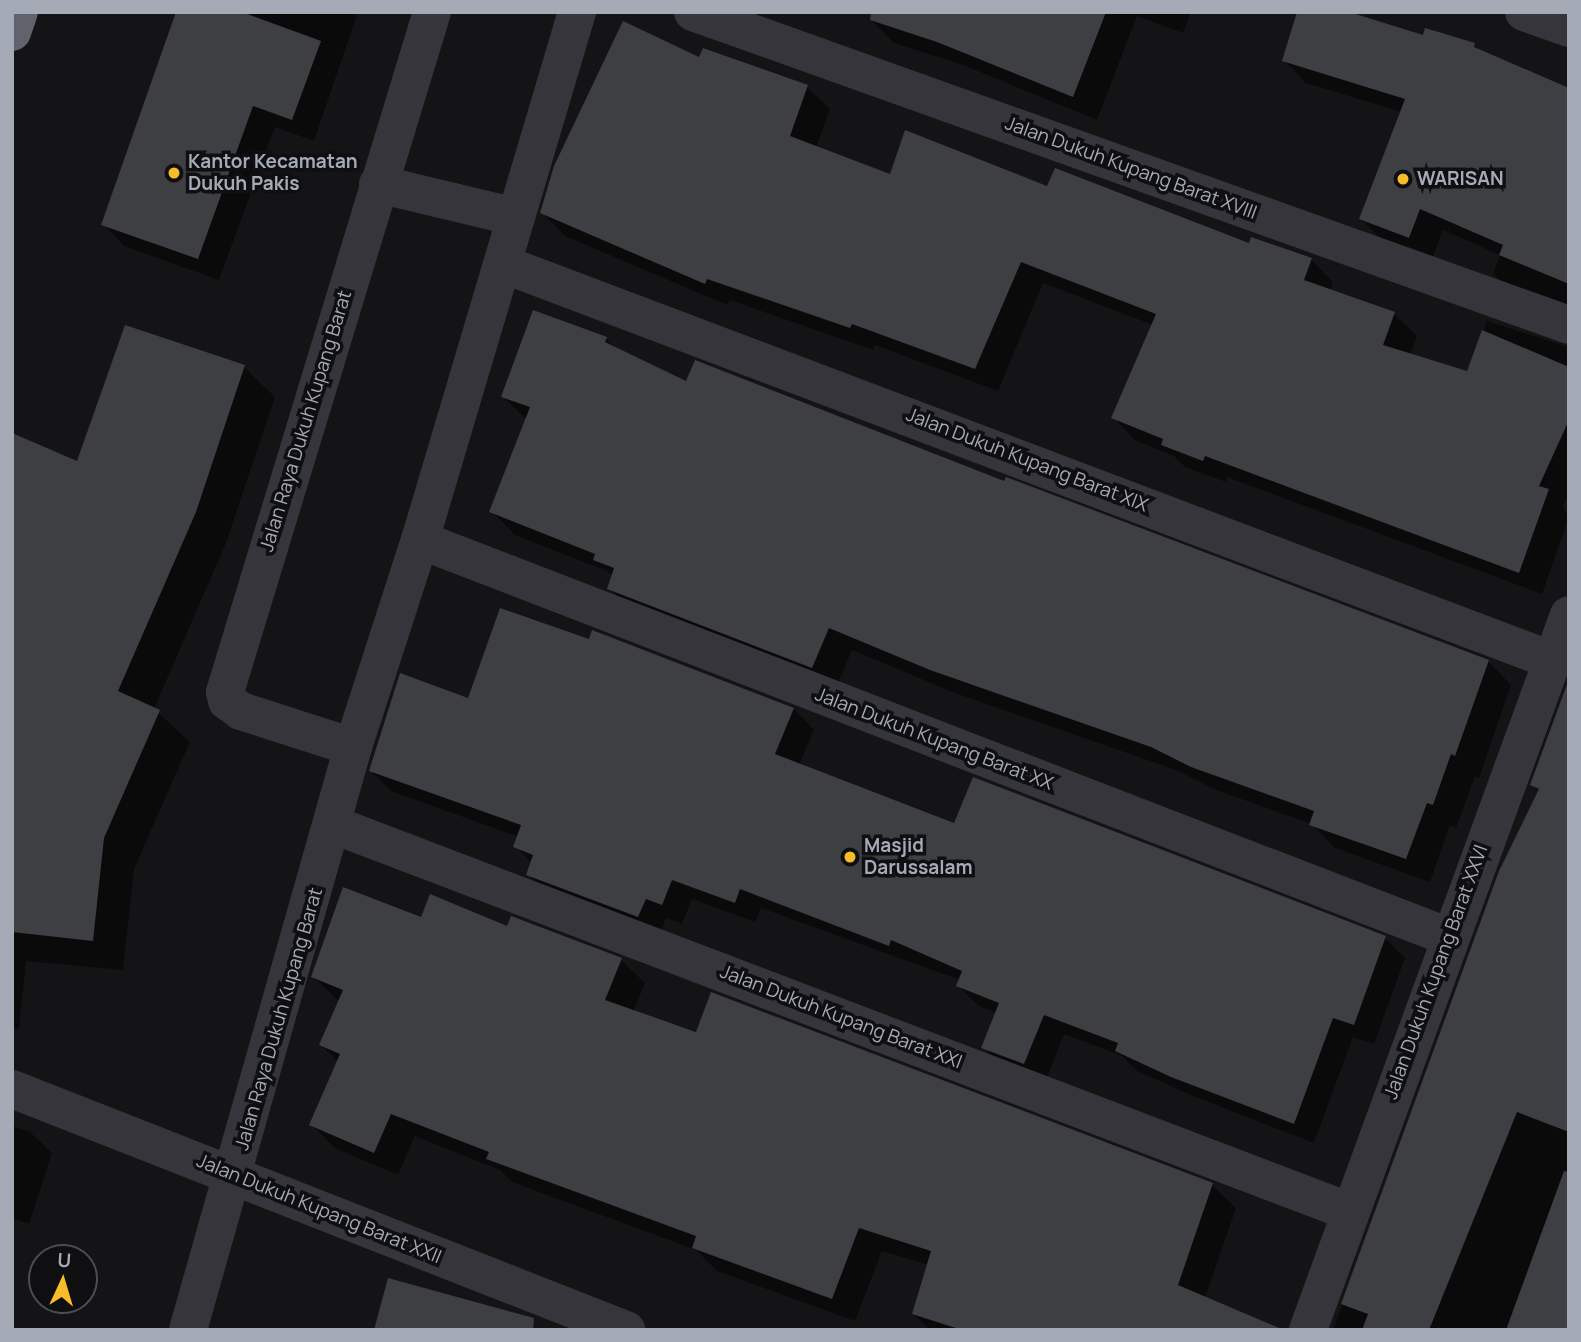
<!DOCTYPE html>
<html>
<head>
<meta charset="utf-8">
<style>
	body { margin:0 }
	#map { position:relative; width:1581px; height:1342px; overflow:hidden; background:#141416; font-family:Manrope,sans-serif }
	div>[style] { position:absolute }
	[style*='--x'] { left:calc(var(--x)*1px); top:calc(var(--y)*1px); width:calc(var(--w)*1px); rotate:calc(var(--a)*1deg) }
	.shadow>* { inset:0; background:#0007 }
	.building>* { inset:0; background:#3e3f43 }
	.minor>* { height:38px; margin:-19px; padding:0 19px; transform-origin:19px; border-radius:19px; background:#35353b }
	.highway>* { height:38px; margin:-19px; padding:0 19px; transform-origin:19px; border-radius:19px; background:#61636c }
	.dots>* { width:19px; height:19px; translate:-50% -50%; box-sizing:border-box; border:4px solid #0f0f11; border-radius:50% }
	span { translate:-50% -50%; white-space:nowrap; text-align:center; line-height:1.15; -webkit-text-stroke:7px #0f0f11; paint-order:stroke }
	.poi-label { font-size:19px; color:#a5aab7; font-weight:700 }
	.left { translate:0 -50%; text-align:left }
	.street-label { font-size:19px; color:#a5aab7 }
	.frame { position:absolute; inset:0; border:14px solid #a5aab7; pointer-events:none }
	.north { position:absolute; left:28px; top:1244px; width:70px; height:70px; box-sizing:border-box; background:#0f0f11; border:2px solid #4b4d53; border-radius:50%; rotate:4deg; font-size:19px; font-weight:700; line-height:28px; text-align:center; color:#a5aab7 }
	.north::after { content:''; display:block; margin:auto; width:24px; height:32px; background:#f8bc2a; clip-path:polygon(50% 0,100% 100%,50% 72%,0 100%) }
</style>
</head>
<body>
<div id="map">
	<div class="shadow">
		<div style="clip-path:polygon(209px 12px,358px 12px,314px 141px,275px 127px,219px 280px,124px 246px,103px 224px)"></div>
		<div style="clip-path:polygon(872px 12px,1191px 12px,1183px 33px,1137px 16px,1097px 120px,963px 65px,894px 43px,870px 19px)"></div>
		<div style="clip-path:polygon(1424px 37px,1474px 45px,1480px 52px,1569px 188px,1569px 315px,1516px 296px,1493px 274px,1500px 255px,1443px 230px,1432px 259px,1383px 241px,1361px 219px,1402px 112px,1306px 83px,1284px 60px)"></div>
		<div style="clip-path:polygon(700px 60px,807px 87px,830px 109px,816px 148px,891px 176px,1048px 188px,1311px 259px,1333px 282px,1330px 291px,1394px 314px,1417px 336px,1410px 355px,1468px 373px,1487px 321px,1569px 347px,1569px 492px,1563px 506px,1569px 517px,1542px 594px,1227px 477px,1226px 482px,1185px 467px,1174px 456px,1135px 440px,1113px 417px,1153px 325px,1043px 283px,998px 391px,875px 345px,873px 350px,730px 300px,727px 305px,565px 236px,542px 213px)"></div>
		<div style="clip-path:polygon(606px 339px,617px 350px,687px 383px,1005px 484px,1488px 661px,1511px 685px,1479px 778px,1475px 776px,1456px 828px,1450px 825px,1430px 882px,1335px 848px,1312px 824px,1216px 790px,1176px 770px,955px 693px,852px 650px,835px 690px,632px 612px,609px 588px,613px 577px,607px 571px,515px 535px,491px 511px,527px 420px,503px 397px)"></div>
		<div style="clip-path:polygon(244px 367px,275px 397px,226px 543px,154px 709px,190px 742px,134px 869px,123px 970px,26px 961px,19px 1029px,12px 1028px,12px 457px,78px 463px)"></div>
		<div style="clip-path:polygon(593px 632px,794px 709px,814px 730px,799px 765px,955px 825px,1385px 938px,1405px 958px,1374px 1044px,1353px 1037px,1314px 1143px,1193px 1096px,1137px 1071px,1122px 1056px,1064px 1034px,1045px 1083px,1003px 1068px,983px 1047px,996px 1013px,979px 1006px,958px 986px,960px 980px,761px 908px,755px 922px,692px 899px,682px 924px,666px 918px,659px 937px,548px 894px,528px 874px,532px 863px,515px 846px,519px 837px,391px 791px,371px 771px,469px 700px,590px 641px)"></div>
		<div style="clip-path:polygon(1569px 685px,1569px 1330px,1333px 1330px,1501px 871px,1539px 791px,1532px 784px)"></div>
		<div style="clip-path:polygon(422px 919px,508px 928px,621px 960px,645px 983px,633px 1012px,1212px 1185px,1236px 1208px,1205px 1298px,1244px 1330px,930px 1330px,913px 1314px,929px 1265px,882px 1251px,855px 1321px,717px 1271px,696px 1250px,512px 1182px,500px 1170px,415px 1136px,398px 1175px,335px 1148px,311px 1124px,338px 1062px,321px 1045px,340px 1002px,313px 977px)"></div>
		<div style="clip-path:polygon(12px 1126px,29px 1131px,52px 1153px,29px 1224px,12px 1218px)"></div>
	</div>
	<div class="building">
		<div style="clip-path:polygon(176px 12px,242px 12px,321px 41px,292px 120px,253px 106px,198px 259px,101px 225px)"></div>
		<div style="clip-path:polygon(871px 12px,1106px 12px,1073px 97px,937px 42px,870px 20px)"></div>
		<div style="clip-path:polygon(1297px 12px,1349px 12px,1423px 35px,1425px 28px,1475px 43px,1474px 47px,1569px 88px,1569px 284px,1499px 255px,1503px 245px,1420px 209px,1409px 238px,1359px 219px,1405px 99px,1282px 61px)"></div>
		<div style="clip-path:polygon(623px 21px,699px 57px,703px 48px,808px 85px,790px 136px,890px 174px,905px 130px,1047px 186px,1055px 168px,1249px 243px,1251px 237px,1312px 258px,1304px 280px,1395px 312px,1383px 345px,1467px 371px,1482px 330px,1569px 367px,1569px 420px,1539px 486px,1549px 489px,1519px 573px,1205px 456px,1203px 461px,1161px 445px,1163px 439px,1111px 418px,1156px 314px,1021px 262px,975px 369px,852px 324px,850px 328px,707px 279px,705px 284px,540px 213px,554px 166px)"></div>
		<div style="clip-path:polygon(533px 310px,607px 337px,605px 342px,686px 381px,695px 360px,1004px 481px,1006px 477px,1489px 660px,1455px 756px,1451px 754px,1433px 805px,1427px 803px,1406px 859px,1309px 825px,1314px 811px,1191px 767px,1151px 747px,930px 670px,829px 628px,812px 668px,607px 589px,614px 568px,593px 560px,595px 554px,489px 512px,530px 407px,501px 397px)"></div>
		<div style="clip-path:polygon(125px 325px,245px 365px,196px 512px,118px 691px,160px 710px,104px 838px,93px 941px,12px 932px,12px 433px,77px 461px)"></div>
		<div style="clip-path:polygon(500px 608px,589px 639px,592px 630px,794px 708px,775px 754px,954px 823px,973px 777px,1386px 936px,1354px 1025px,1333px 1018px,1294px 1124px,1171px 1077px,1115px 1051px,1118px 1043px,1044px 1015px,1024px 1064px,981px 1048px,999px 1003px,956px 986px,962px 971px,891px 940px,889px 946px,740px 889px,735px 903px,672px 880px,662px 905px,646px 899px,638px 917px,526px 875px,533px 855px,513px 847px,521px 825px,369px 771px,400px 673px,468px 698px)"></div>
		<div style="clip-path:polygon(1569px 679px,1569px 1132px,1517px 1112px,1429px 1330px,1362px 1330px,1368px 1314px,1341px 1304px,1499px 871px,1539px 789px,1530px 785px)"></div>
		<div style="clip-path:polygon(343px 887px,421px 917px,430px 894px,507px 926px,511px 916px,622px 958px,605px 1000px,696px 1032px,711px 992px,1213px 1183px,1178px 1285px,1284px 1330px,962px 1330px,912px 1314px,931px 1251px,859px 1228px,832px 1299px,692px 1248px,696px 1236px,486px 1159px,489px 1152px,391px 1114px,374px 1153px,309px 1125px,340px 1054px,319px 1045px,343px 990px,311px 977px)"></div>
		<div style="clip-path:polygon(1564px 1171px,1569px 1172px,1569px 1330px,1506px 1330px)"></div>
		<div style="clip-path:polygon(388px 1278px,534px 1318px,533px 1330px,374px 1330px)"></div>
	</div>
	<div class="minor">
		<div style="--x:693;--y:12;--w:930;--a:19.66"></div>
		<div style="--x:1524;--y:12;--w:48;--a:19.6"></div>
		<div style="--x:378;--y:184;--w:142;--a:13.4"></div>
		<div style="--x:503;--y:264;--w:1120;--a:20.7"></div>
		<div style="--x:420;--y:540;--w:1103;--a:21.1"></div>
		<div style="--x:353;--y:747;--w:118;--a:-162.2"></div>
		<div style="--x:241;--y:711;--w:17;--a:-144"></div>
		<div style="--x:227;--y:701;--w:9;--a:-103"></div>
		<div style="--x:225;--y:692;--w:711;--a:-73.07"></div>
		<div style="--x:334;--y:825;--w:1085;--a:20.84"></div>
		<div style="--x:12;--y:1089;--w:660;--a:21.43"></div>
		<div style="--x:188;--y:1330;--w:606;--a:-74.2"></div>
		<div style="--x:353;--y:747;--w:218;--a:-72.1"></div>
		<div style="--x:420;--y:540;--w:551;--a:-73.44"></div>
		<div style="--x:1308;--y:1330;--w:761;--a:-69.95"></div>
	</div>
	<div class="highway">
		<div style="--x:12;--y:32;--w:21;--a:-71"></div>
	</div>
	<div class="dots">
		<div style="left:174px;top:173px;background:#f8bc2a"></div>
		<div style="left:1403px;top:179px;background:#f8bc2a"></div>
		<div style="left:850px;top:857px;background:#f8bc2a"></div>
	</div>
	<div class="poi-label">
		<span class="left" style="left:188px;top:173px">Kantor Kecamatan<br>Dukuh Pakis</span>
		<span class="left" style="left:1417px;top:179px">WARISAN</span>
		<span class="left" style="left:864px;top:857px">Masjid<br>Darussalam</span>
	</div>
	<div class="street-label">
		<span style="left:1131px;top:168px;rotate:20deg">Jalan Dukuh Kupang Barat XVIII</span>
		<span style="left:306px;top:421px;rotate:-73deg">Jalan Raya Dukuh Kupang Barat</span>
		<span style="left:1027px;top:460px;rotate:21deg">Jalan Dukuh Kupang Barat XIX</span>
		<span style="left:934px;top:739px;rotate:21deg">Jalan Dukuh Kupang Barat XX</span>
		<span style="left:1436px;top:972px;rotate:-70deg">Jalan Dukuh Kupang Barat XXVI</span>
		<span style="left:841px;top:1017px;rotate:21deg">Jalan Dukuh Kupang Barat XXI</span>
		<span style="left:279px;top:1019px;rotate:-74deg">Jalan Raya Dukuh Kupang Barat</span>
		<span style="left:319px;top:1209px;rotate:22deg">Jalan Dukuh Kupang Barat XXII</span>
	</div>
	<div class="frame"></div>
	<div class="north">U</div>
</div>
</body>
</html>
